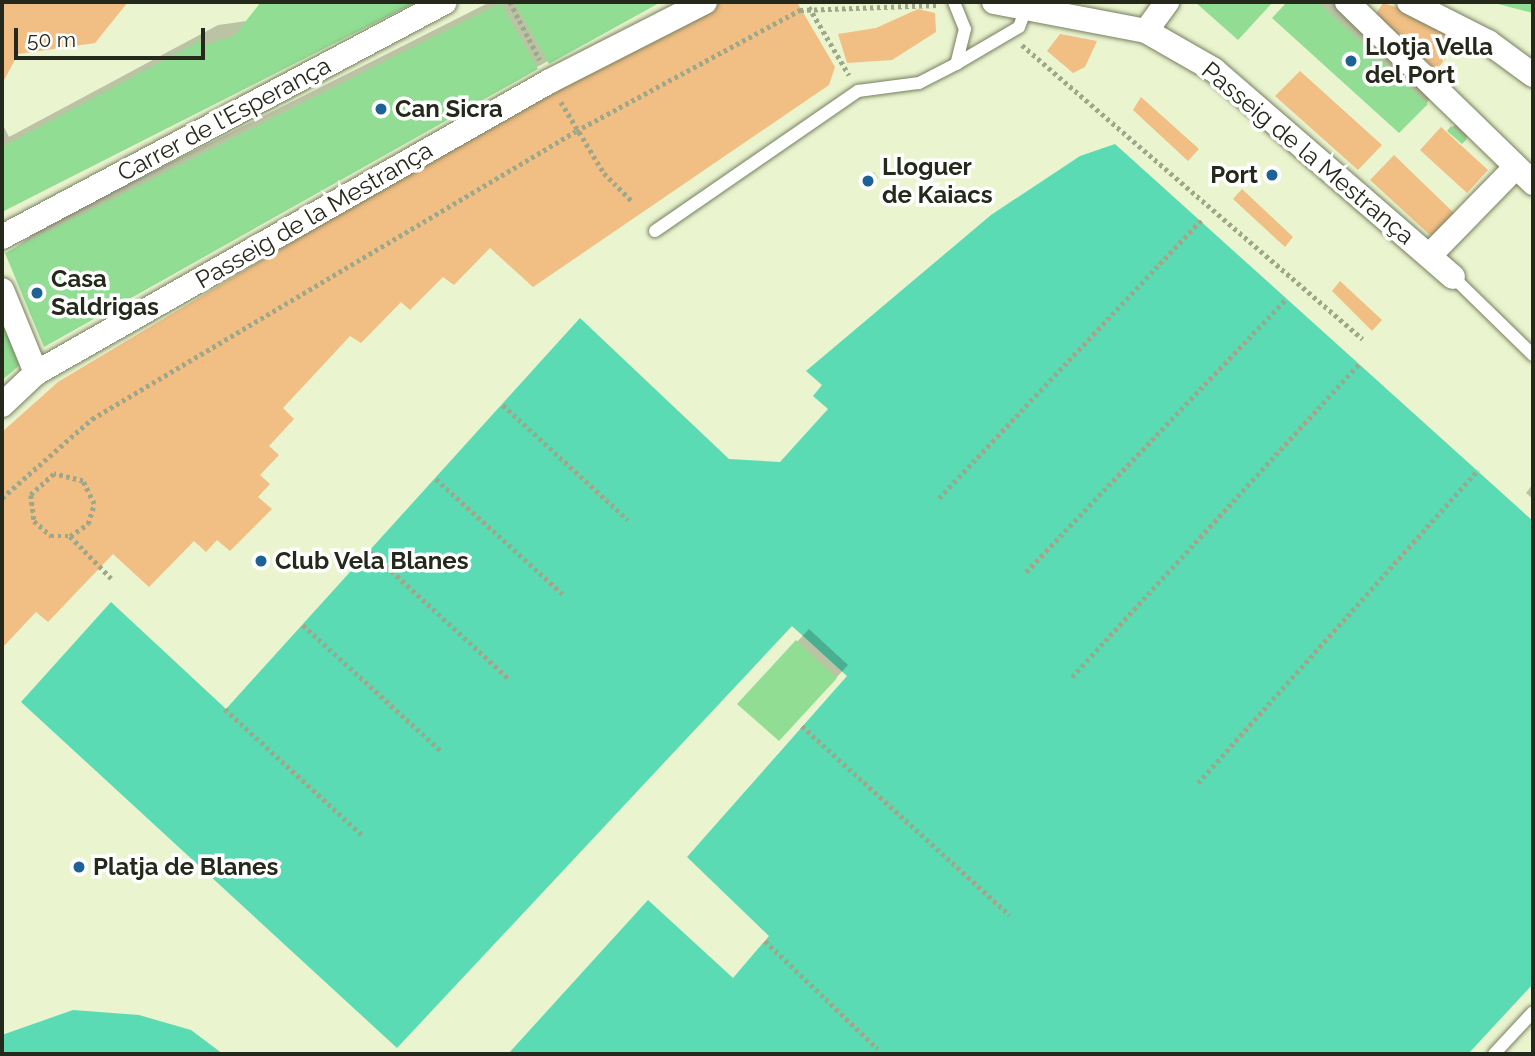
<!DOCTYPE html>
<html>
<head>
<meta charset="utf-8">
<style>
	body { margin:0 }
	#map { position:relative; width:1535px; height:1056px; overflow:hidden; background:#eaf4cf; font-family:Raleway,sans-serif }
	div>[style] { position:absolute }
	[style*='--x'] { left:calc(var(--x)*1px); top:calc(var(--y)*1px); width:calc(var(--w)*1px); rotate:calc(var(--a)*1deg) }
	.green>* { inset:0; background:#f1be84 }
	.water>* { inset:0; background:#5adbb4 }
	.shadow>* { inset:0; background:#0003 }
	.building>* { inset:0; background:#91dd93 }
	.path>* { height:4.5px; margin-top:-2.25px; transform-origin:0; background:repeating-linear-gradient(90deg,#9fa78a 0 3.5px,transparent 0 7px) }
	.roads { filter:drop-shadow(0 0 2px #767f5e) drop-shadow(0 0 2px #767f5e) }
	.service>* { height:12px; margin:-6px; padding:0 6px; transform-origin:6px; border-radius:6px; background:#fff }
	.minor>* { height:24px; margin:-12px; padding:0 12px; transform-origin:12px; border-radius:12px; background:#fff }
	.dots>* { width:19px; height:19px; translate:-50% -50%; box-sizing:border-box; border:4px solid #fff; border-radius:50% }
	span { translate:-50% -50%; white-space:nowrap; text-align:center; line-height:1.15; -webkit-text-stroke:7px #fff; paint-order:stroke }
	.poi-label { font-size:24px; color:#25291b; font-weight:700 }
	.left { translate:0 -50%; text-align:left }
	.right { translate:-100% -50%; text-align:right }
	.street-label { font-size:24px; color:#25291b }
	.frame { position:absolute; inset:0; border:4px solid #25291b; pointer-events:none }
	.scale { position:absolute; left:14px; top:28px; width:191px; height:32px; box-sizing:border-box; border:4px solid #25291b; border-top:0; padding-left:9px; font-size:21px; line-height:24px; white-space:nowrap; color:#25291b; -webkit-text-stroke:5px #fff; paint-order:stroke }
</style>
</head>
<body>
<div id="map">
	<div class="green">
		<div style="clip-path:polygon(2px 2px,128px 2px,95px 43px,18px 54px,2px 84px)"></div>
		<div style="clip-path:polygon(718px 2px,797px 2px,835px 67px,829px 85px,533px 287px,490px 248px,454px 285px,443px 277px,410px 310px,401px 302px,361px 343px,350px 336px,283px 408px,294px 419px,269px 446px,279px 455px,260px 475px,270px 484px,258px 497px,272px 509px,230px 551px,217px 540px,206px 552px,194px 541px,149px 587px,113px 554px,48px 622px,36px 612px,2px 648px,2px 432px,58px 382px,544px 91px)"></div>
		<div style="clip-path:polygon(1383px 3px,1419px 14px,1464px 38px,1436px 70px,1375px 15px)"></div>
		<div style="clip-path:polygon(918px 9px,935px 13px,936px 32px,892px 60px,847px 63px,838px 34px,876px 28px)"></div>
		<div style="clip-path:polygon(1060px 34px,1097px 41px,1085px 67px,1073px 73px,1047px 51px)"></div>
		<div style="clip-path:polygon(1300px 71px,1382px 145px,1358px 170px,1275px 96px)"></div>
		<div style="clip-path:polygon(1141px 97px,1199px 149px,1188px 161px,1133px 110px)"></div>
		<div style="clip-path:polygon(1441px 127px,1488px 170px,1467px 193px,1420px 150px)"></div>
		<div style="clip-path:polygon(1394px 155px,1456px 215px,1431px 236px,1370px 180px)"></div>
		<div style="clip-path:polygon(1242px 189px,1293px 237px,1285px 247px,1233px 199px)"></div>
		<div style="clip-path:polygon(1340px 281px,1382px 320px,1372px 331px,1332px 291px)"></div>
	</div>
	<div class="water">
		<div style="clip-path:polygon(1115px 144px,1533px 521px,1533px 984px,1468px 1054px,508px 1054px,648px 900px,733px 978px,769px 936px,687px 857px,847px 676px,792px 626px,397px 1048px,21px 702px,111px 602px,226px 709px,580px 318px,729px 459px,780px 462px,828px 409px,813px 396px,822px 385px,806px 371px,991px 215px,1080px 156px)"></div>
		<div style="clip-path:polygon(73px 1010px,139px 1015px,191px 1030px,223px 1054px,2px 1054px,2px 1035px)"></div>
	</div>
	<div class="shadow">
		<div style="clip-path:polygon(263px 2px,412px 2px,2px 210px,2px 123px,9px 137px,218px 25px,247px 21px)"></div>
		<div style="clip-path:polygon(490px 2px,656px 2px,537px 67px,7px 253px,49px 224px)"></div>
		<div style="clip-path:polygon(1290px 2px,1344px 2px,1439px 90px,1399px 131px,1275px 18px)"></div>
		<div style="clip-path:polygon(1456px 124px,1469px 135px,1462px 142px,1449px 130px)"></div>
		<div style="clip-path:polygon(874px 172px,878px 178px,867px 186px,863px 180px)"></div>
		<div style="clip-path:polygon(1533px 484px,1533px 499px,1526px 493px)"></div>
		<div style="clip-path:polygon(809px 629px,848px 665px,791px 727px,797px 642px)"></div>
	</div>
	<div class="building">
		<div style="clip-path:polygon(261px 2px,416px 2px,2px 212px,2px 147px,202px 40px,204px 45px,234px 36px)"></div>
		<div style="clip-path:polygon(514px 2px,661px 2px,549px 64px)"></div>
		<div style="clip-path:polygon(1195px 2px,1273px 2px,1238px 40px)"></div>
		<div style="clip-path:polygon(1287px 2px,1318px 2px,1428px 104px,1399px 133px,1272px 18px)"></div>
		<div style="clip-path:polygon(1533px 2px,1533px 13px,1494px 3px,1494px 2px)"></div>
		<div style="clip-path:polygon(501px 3px,538px 69px,44px 347px,5px 253px)"></div>
		<div style="clip-path:polygon(1451px 126px,1467px 139px,1462px 144px,1447px 131px)"></div>
		<div style="clip-path:polygon(2px 322px,20px 365px,2px 380px)"></div>
		<div style="clip-path:polygon(796px 640px,837px 678px,779px 741px,737px 704px)"></div>
	</div>
	<div class="path">
		<div style="--x:510;--y:2;--w:65;--a:62.7"></div>
		<div style="--x:809;--y:7;--w:79;--a:59.5"></div>
		<div style="--x:1022;--y:45;--w:450;--a:40.8"></div>
		<div style="--x:561;--y:102;--w:83;--a:58.8"></div>
		<div style="--x:604;--y:173;--w:40;--a:45"></div>
		<div style="--x:503;--y:405;--w:170;--a:42.6"></div>
		<div style="--x:436;--y:479;--w:171;--a:42.2"></div>
		<div style="--x:2;--y:498;--w:120;--a:-41.3"></div>
		<div style="--x:92;--y:419;--w:563;--a:-30.75"></div>
		<div style="--x:576;--y:131;--w:255;--a:-28.4"></div>
		<div style="--x:800;--y:10;--w:138;--a:-2.1"></div>
		<div style="--x:939;--y:498;--w:382;--a:-46.7"></div>
		<div style="--x:70;--y:536;--w:22;--a:-34"></div>
		<div style="--x:88;--y:524;--w:21;--a:-73"></div>
		<div style="--x:94;--y:504;--w:25;--a:-116"></div>
		<div style="--x:83;--y:481;--w:30;--a:-166"></div>
		<div style="--x:54;--y:474;--w:31;--a:138"></div>
		<div style="--x:31;--y:495;--w:26;--a:83"></div>
		<div style="--x:34;--y:521;--w:23;--a:41"></div>
		<div style="--x:51;--y:536;--w:19;--a:0"></div>
		<div style="--x:70;--y:536;--w:59;--a:45.7"></div>
		<div style="--x:371;--y:552;--w:189;--a:42.6"></div>
		<div style="--x:1026;--y:572;--w:378;--a:-46.4"></div>
		<div style="--x:303;--y:625;--w:188;--a:42.4"></div>
		<div style="--x:1072;--y:677;--w:426;--a:-47.5"></div>
		<div style="--x:225;--y:709;--w:188;--a:42.6"></div>
		<div style="--x:802;--y:726;--w:281;--a:42.3"></div>
		<div style="--x:1198;--y:783;--w:420;--a:-48.2"></div>
		<div style="--x:765;--y:941;--w:156;--a:43.7"></div>
	</div>
	<div class="roads">
		<div class="service">
			<div style="--x:954;--y:2;--w:29;--a:68"></div>
			<div style="--x:965;--y:29;--w:36;--a:104"></div>
			<div style="--x:956;--y:64;--w:73;--a:-30.4"></div>
			<div style="--x:1019;--y:27;--w:19;--a:-69"></div>
			<div style="--x:655;--y:231;--w:247;--a:-34.6"></div>
			<div style="--x:858;--y:91;--w:62;--a:-7.5"></div>
			<div style="--x:919;--y:83;--w:42;--a:-27.2"></div>
			<div style="--x:1453;--y:277;--w:112;--a:44.3"></div>
			<div style="--x:1494;--y:1054;--w:57;--a:-47.1"></div>
		</div>
		<div class="minor">
			<div style="--x:994;--y:2;--w:155;--a:10.8"></div>
			<div style="--x:1146;--y:31;--w:78;--a:29.8"></div>
			<div style="--x:1214;--y:70;--w:316;--a:40.9"></div>
			<div style="--x:1347;--y:2;--w:260;--a:44.2"></div>
			<div style="--x:1409;--y:2;--w:89;--a:26.9"></div>
			<div style="--x:1488;--y:42;--w:56;--a:36.3"></div>
			<div style="--x:1146;--y:31;--w:36;--a:-54"></div>
			<div style="--x:2;--y:237;--w:501;--a:-27.94"></div>
			<div style="--x:1430;--y:255;--w:123;--a:-45.7"></div>
			<div style="--x:2;--y:290;--w:90;--a:67.7"></div>
			<div style="--x:2;--y:405;--w:47;--a:-43.3"></div>
			<div style="--x:36;--y:373;--w:591;--a:-29.6"></div>
			<div style="--x:550;--y:81;--w:174;--a:-27"></div>
		</div>
	</div>
	<div class="dots">
		<div style="left:1351px;top:61px;background:#1d6296"></div>
		<div style="left:381px;top:109px;background:#1d6296"></div>
		<div style="left:1272px;top:175px;background:#1d6296"></div>
		<div style="left:868px;top:181px;background:#1d6296"></div>
		<div style="left:37px;top:293px;background:#1d6296"></div>
		<div style="left:261px;top:561px;background:#1d6296"></div>
		<div style="left:79px;top:867px;background:#1d6296"></div>
	</div>
	<div class="poi-label">
		<span class="left" style="left:1365px;top:61px">Llotja Vella<br>del Port</span>
		<span class="left" style="left:395px;top:109px">Can Sicra</span>
		<span class="left" style="left:882px;top:181px">Lloguer<br>de Kaiacs</span>
		<span class="right" style="left:1258px;top:175px">Port</span>
		<span class="left" style="left:51px;top:293px">Casa<br>Saldrigas</span>
		<span class="left" style="left:275px;top:561px">Club Vela Blanes</span>
		<span class="left" style="left:93px;top:867px">Platja de Blanes</span>
	</div>
	<div class="street-label">
		<span style="left:224px;top:119px;rotate:-28deg">Carrer de l'Esperança</span>
		<span style="left:1308px;top:153px;rotate:40deg">Passeig de la Mestrança</span>
		<span style="left:314px;top:215px;rotate:-30deg">Passeig de la Mestrança</span>
	</div>
	<div class="frame"></div>
	<div class="scale">50 m</div>
</div>
</body>
</html>
